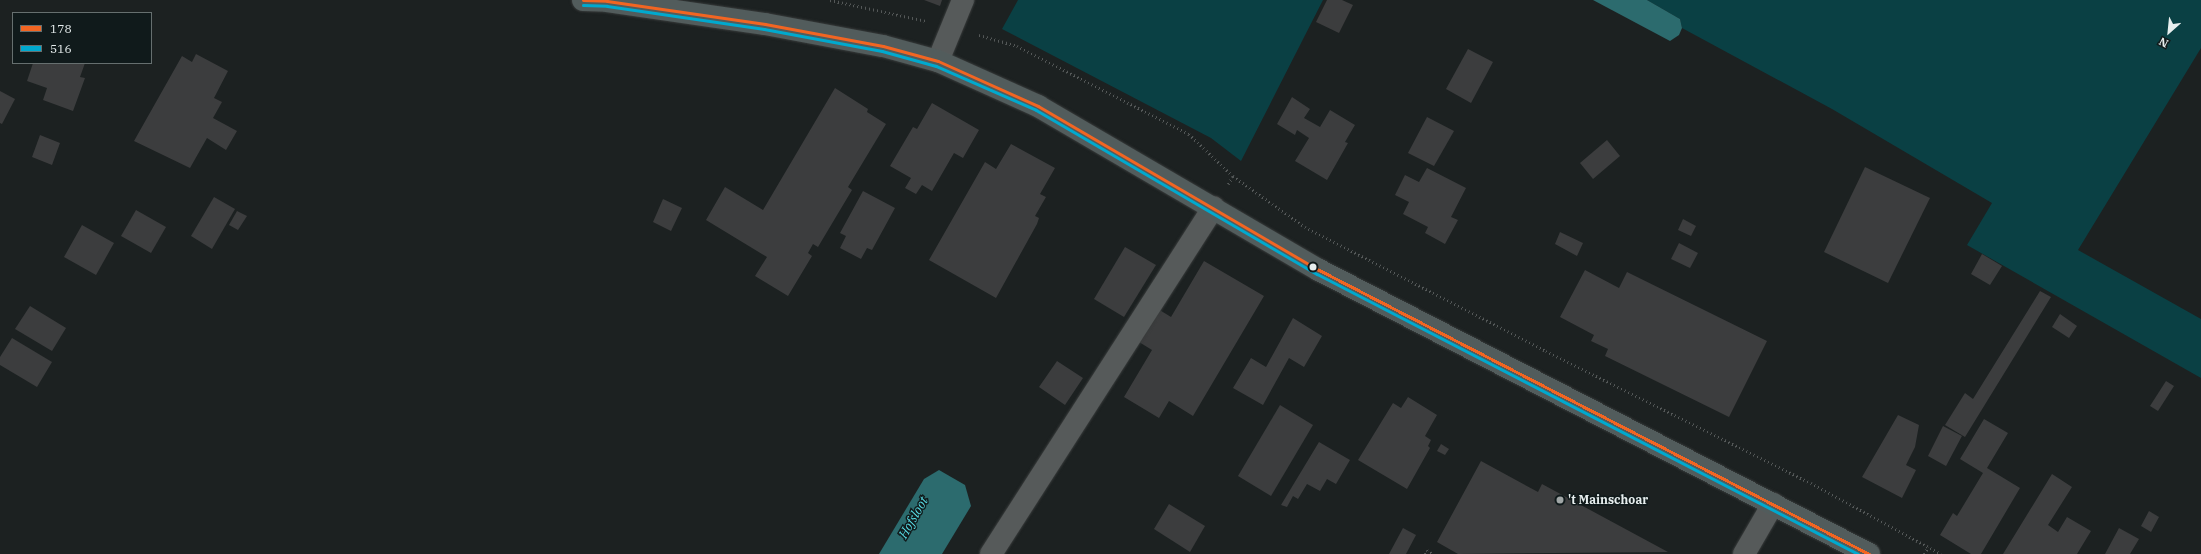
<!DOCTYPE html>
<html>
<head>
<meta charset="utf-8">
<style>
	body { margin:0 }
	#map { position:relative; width:2201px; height:554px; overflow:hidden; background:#1c2121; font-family:"IBM Plex Serif",serif }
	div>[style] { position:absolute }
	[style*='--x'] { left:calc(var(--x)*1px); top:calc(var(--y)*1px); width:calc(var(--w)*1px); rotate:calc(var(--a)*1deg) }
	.green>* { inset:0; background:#0a4044 }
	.water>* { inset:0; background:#2c6b6e }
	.building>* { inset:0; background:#3c3d3e }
	.path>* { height:2.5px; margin-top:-1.25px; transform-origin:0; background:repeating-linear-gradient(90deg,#545858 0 1px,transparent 0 4px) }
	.roads { filter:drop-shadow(0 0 1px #383b3b) drop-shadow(0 0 1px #383b3b) }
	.minor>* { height:22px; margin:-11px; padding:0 11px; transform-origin:11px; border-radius:11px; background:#565a5a }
	.major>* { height:22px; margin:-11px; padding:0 11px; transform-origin:11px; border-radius:11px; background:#525c5c }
	.bus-1>* { height:3px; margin:-1.5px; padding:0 1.5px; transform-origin:1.5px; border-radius:1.5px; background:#f26522 }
	.bus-2>* { height:3px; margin:-1.5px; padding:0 1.5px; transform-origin:1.5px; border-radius:1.5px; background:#00a9ce }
	.dots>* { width:11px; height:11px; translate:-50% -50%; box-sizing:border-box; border:2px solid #101a1b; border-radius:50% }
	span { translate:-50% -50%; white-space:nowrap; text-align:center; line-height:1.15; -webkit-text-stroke:3px #101a1b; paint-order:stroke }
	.poi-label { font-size:12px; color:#e7eeee; font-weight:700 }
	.left { translate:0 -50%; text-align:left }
	.water-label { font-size:13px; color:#57dbe4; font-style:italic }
	.legend { position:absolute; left:12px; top:12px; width:140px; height:52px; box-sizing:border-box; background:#101a1b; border:1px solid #666f6f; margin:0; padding:5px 7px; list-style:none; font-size:12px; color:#e7eeee }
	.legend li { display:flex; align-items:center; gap:8px; height:20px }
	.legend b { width:20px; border:1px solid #666f6f }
	.north { position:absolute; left:2149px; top:12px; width:40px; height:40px; -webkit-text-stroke:3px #101a1b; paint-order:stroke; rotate:207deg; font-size:11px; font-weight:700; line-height:16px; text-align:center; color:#e7eeee }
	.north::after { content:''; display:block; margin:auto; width:14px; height:18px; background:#e7eeee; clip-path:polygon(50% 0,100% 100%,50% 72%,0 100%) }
</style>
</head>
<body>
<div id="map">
	<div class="green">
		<div style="clip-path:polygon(1018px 0,1323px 0,1241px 161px,1211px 138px,1002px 29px)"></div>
		<div style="clip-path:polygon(1647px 0,2201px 0,2201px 48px,2078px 250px,2201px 319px,2201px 378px,1967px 245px,1992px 203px,1832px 109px,1682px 28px,1680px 19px)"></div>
	</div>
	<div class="water">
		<div style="clip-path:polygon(1593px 0,1647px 0,1680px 19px,1682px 28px,1679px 35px,1670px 41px)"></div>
		<div style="clip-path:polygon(939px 470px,965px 485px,971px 506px,942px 554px,879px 554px,924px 479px)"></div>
	</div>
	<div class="building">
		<div style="clip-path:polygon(924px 0,942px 0,940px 6px)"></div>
		<div style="clip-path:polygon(1327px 0,1342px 0,1353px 5px,1339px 33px,1316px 22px)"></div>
		<div style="clip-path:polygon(1468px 49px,1493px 62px,1471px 103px,1446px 89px)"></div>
		<div style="clip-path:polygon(196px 54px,228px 71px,214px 98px,222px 102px,213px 118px,237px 131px,226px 150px,207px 138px,190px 168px,134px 141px,182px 56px,192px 62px)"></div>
		<div style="clip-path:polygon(33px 63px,85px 63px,80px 77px,85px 78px,73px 111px,43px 100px,47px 88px,27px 81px)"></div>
		<div style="clip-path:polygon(835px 88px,868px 109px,867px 112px,886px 124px,848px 187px,852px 190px,818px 247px,813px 244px,808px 253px,812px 256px,788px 296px,755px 276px,767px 257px,706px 220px,725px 187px,763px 210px)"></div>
		<div style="clip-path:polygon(0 91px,15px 99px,2px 124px,0 123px)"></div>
		<div style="clip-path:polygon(1292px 97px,1310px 109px,1304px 118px,1320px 127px,1330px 110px,1355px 125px,1345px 142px,1348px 143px,1327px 180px,1295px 161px,1309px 138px,1297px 130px,1295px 135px,1277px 124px)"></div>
		<div style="clip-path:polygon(932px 103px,979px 130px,963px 158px,954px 153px,932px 191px,922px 185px,916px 194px,905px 188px,911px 178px,890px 166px,913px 127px,917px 129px)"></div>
		<div style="clip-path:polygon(1427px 117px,1454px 131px,1434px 166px,1408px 153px)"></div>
		<div style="clip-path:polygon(40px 135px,60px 143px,52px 165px,32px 157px)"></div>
		<div style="clip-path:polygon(1607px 140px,1620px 156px,1593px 179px,1580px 163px)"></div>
		<div style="clip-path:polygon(1011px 144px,1055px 168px,1040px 194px,1046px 197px,1035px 216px,1039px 218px,1037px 224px,996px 298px,929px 260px,985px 162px,996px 169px)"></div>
		<div style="clip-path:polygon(1865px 167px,1930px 198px,1888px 283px,1824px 252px)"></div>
		<div style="clip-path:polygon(1427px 168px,1466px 188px,1451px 217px,1458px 220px,1445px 244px,1425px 233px,1428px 227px,1403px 214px,1409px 202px,1395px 195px,1405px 175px,1419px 182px)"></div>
		<div style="clip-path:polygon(863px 191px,895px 208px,872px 250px,867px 248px,861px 259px,840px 248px,846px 236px,840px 233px)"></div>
		<div style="clip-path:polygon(214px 197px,235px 209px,212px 249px,191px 236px)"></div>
		<div style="clip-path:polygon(663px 199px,682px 208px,671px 231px,653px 222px)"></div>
		<div style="clip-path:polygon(136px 210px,166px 227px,151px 253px,121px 236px)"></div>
		<div style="clip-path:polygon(237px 211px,247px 216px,238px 230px,229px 225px)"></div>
		<div style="clip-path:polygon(1683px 219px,1696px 226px,1691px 236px,1678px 230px)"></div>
		<div style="clip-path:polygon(82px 225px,114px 243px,96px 275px,64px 257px)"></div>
		<div style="clip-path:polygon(1560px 232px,1583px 243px,1577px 256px,1555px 244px)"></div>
		<div style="clip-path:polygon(1679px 243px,1698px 253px,1690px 268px,1671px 259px)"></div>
		<div style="clip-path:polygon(1125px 247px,1156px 265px,1124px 317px,1094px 299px)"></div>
		<div style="clip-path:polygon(1982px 254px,2002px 266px,1990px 285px,1971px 274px)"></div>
		<div style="clip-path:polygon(1204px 261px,1264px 296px,1193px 416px,1169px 401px,1159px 418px,1124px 397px,1152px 350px,1139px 342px,1158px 309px,1171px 317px)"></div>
		<div style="clip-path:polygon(1585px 270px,1619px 288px,1627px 272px,1767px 341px,1729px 417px,1605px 356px,1608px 349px,1591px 341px,1594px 335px,1560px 317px)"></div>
		<div style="clip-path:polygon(2040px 291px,2051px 297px,1965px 437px,1945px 425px,1965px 393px,1973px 399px)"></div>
		<div style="clip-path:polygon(30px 306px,66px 328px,52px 351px,15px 329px)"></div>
		<div style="clip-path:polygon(2060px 314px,2077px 326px,2069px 338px,2052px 327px)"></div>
		<div style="clip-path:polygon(1293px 318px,1322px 336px,1304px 367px,1289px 358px,1263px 405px,1233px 388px,1251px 358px,1266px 367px)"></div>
		<div style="clip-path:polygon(12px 338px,52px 362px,37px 387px,0 365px,0 357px)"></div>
		<div style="clip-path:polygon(1057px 361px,1083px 378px,1065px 405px,1039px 387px)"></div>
		<div style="clip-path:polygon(2166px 381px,2174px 386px,2158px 411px,2150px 406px)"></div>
		<div style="clip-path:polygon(1408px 397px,1437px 415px,1425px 436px,1431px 440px,1428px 446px,1430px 448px,1407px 489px,1358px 460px,1393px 403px,1401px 408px)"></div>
		<div style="clip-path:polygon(1280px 405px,1313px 425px,1271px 496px,1238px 476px)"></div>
		<div style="clip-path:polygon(1898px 415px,1919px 425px,1915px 447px,1906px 465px,1916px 470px,1902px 498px,1862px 477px)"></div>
		<div style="clip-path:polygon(1984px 419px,2008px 433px,1987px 468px,2020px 488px,1981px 554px,1971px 554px,1940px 535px,1953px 513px,1957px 516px,1983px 473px,1960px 459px)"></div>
		<div style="clip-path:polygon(1943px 426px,1962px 436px,1946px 466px,1928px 456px)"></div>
		<div style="clip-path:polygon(1319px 442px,1350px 460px,1336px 484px,1327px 479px,1320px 491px,1307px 484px,1298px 499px,1293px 496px,1287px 507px,1281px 505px)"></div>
		<div style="clip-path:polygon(1441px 444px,1449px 449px,1445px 455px,1437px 451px)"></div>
		<div style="clip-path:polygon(1481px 461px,1538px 492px,1542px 484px,1668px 552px,1458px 554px,1437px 542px)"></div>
		<div style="clip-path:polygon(2052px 474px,2072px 487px,2048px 525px,2058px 532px,2067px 517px,2091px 531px,2077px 554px,2003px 554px)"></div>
		<div style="clip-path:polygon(1169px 504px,1205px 526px,1190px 552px,1154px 529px)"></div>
		<div style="clip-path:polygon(2149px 511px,2159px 517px,2151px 532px,2141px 526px)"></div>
		<div style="clip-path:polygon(1403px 528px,1416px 535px,1406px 554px,1389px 554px)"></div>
		<div style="clip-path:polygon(2119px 528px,2139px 539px,2130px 554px,2105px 554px)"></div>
	</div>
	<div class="path">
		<div style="--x:830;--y:0;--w:98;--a:12.3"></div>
		<div style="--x:979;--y:35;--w:40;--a:16"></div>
		<div style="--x:1017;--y:46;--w:193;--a:27.1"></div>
		<div style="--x:1189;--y:134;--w:61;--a:43.7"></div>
		<div style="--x:1233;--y:176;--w:88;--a:35.3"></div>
		<div style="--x:1305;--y:227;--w:271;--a:27.2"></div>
		<div style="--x:1546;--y:351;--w:296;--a:26.5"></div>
		<div style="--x:1811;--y:483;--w:148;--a:28.6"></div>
		<div style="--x:1228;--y:184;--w:9;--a:-58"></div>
		<div style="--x:1425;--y:554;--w:4;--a:-63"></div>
		<div style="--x:1427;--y:550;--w:7;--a:34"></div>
		<div style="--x:1924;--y:554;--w:8;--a:-60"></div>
	</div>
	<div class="roads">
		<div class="minor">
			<div style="--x:938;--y:61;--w:66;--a:-67.7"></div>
			<div style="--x:991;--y:554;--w:412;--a:-57.3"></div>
			<div style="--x:1744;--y:554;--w:58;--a:-59.9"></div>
		</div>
		<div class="major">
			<div style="--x:583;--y:0;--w:24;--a:2"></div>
			<div style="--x:607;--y:1;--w:160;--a:8.3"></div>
			<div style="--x:765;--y:24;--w:120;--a:10.6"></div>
			<div style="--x:883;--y:46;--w:57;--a:15.3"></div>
			<div style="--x:938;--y:61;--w:110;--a:24.2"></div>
			<div style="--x:1038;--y:106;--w:325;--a:30.3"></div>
			<div style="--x:1319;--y:270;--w:619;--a:27.31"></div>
		</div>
	</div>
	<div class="bus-1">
		<div style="--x:583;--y:0;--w:24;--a:2"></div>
		<div style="--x:607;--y:1;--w:160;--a:8.3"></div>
		<div style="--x:765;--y:24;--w:120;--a:10.6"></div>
		<div style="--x:883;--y:46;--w:57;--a:15.3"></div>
		<div style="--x:938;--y:61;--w:110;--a:24.2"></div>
		<div style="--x:1038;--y:106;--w:325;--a:30.3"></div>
		<div style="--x:1319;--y:270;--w:619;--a:27.31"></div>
	</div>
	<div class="bus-2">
		<div style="--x:583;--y:5;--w:24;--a:2"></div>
		<div style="--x:607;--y:6;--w:159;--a:8.3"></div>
		<div style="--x:764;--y:29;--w:120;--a:10.6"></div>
		<div style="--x:882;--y:51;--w:56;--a:15.5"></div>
		<div style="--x:936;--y:66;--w:109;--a:23.7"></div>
		<div style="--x:1036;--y:110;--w:325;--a:30.3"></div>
		<div style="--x:1317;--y:274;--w:609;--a:27.36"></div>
	</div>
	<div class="dots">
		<div style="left:1313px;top:267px;background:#e7eeee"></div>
		<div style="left:1560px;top:500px;background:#a0a6a6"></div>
	</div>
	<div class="poi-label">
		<span class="left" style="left:1568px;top:500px">'t Mainschoar</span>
	</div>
	<div class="water-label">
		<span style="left:914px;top:518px;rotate:-60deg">Hofsloot</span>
	</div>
	<ul class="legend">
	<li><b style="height:5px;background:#f26522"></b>178</li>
	<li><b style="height:5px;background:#00a9ce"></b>516</li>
	</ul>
	<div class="north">N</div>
</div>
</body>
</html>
